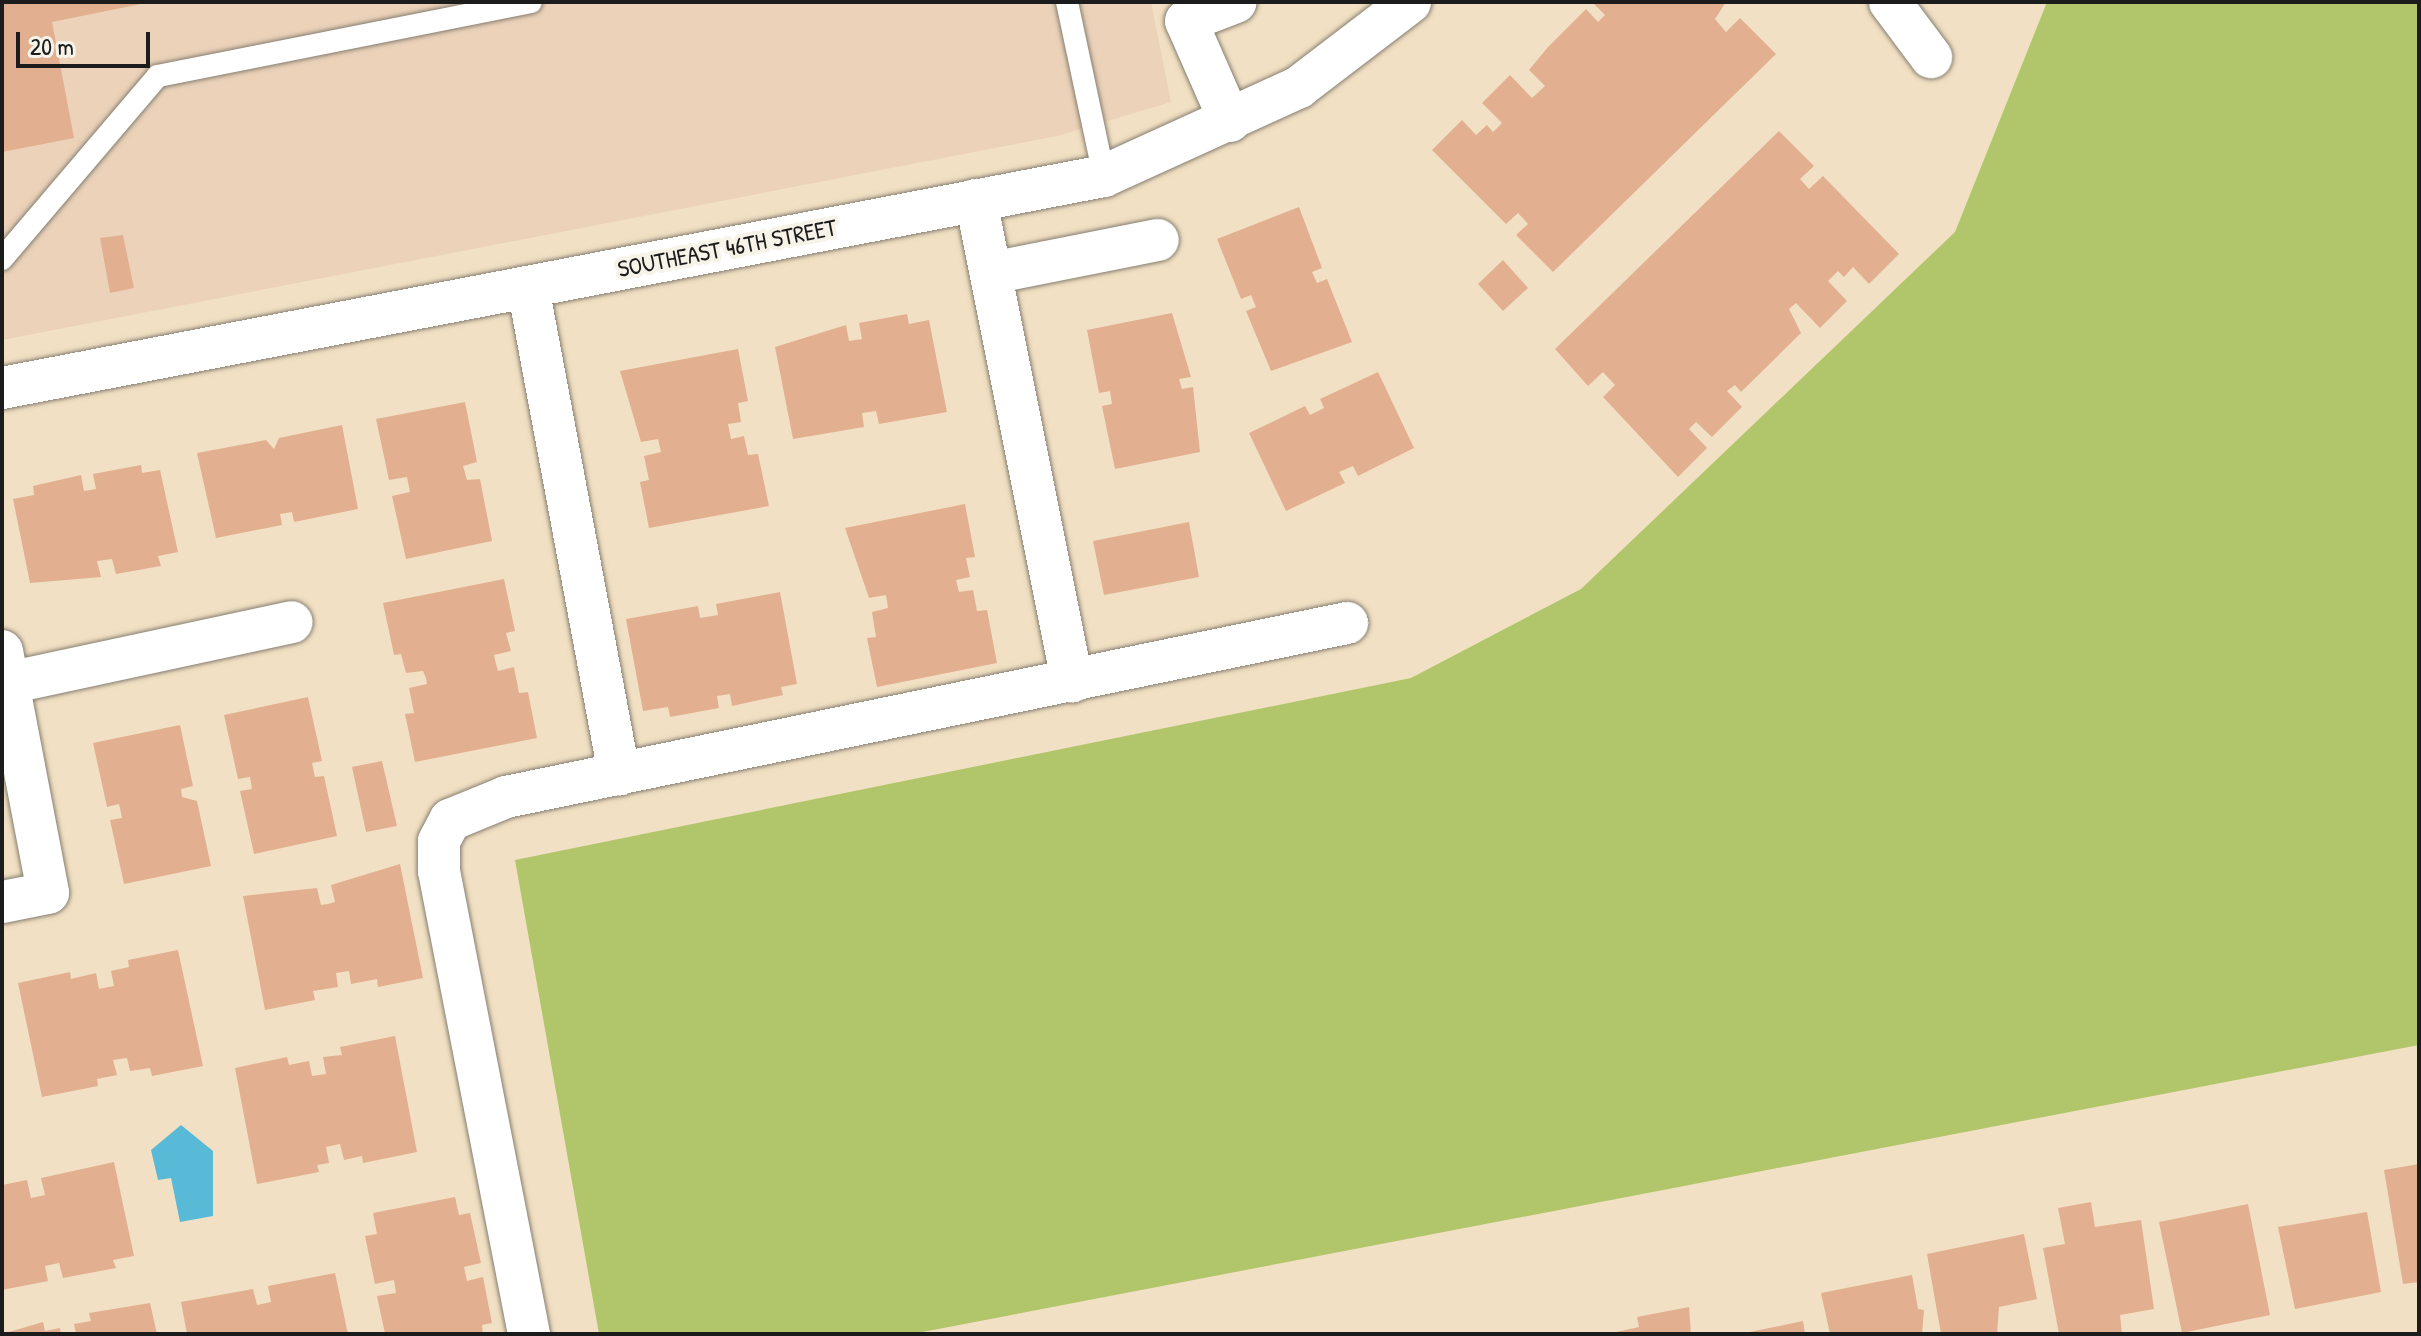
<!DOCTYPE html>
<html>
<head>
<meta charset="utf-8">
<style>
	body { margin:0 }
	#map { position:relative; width:2421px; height:1336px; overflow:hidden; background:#f1e0c3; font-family:"Patrick Hand",sans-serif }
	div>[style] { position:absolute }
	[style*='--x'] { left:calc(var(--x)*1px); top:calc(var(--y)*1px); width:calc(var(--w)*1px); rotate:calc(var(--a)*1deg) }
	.built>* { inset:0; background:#ebd2b9 }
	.green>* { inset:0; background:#b1c66b }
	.water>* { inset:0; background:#58bad6 }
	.building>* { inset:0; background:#e2b091 }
	.roads { filter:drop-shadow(0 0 2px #867e70) drop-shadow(0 0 2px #867e70) }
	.service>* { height:22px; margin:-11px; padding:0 11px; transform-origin:11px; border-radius:11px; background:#fff }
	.minor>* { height:42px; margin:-21px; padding:0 21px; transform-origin:21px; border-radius:21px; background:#fff }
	span { translate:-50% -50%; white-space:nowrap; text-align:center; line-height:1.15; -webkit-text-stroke:8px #f7f3e8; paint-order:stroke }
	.street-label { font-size:24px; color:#1c1c1c }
	.frame { position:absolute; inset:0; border:4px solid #1c1c1c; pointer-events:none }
	.scale { position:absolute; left:16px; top:32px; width:134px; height:36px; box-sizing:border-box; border:4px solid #1c1c1c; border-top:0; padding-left:10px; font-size:24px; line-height:28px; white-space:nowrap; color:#1c1c1c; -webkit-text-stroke:6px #f7f3e8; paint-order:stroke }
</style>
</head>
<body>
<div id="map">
	<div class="built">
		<div style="clip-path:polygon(2px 2px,1151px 2px,1171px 102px,1057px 136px,2px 340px)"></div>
	</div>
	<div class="green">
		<div style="clip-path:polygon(2047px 2px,2419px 2px,2419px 1045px,912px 1334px,599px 1334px,515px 860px,1411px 678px,1581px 589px,1955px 232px)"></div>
	</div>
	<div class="water">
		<div style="clip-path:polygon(181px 1125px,213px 1151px,213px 1216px,180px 1222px,171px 1178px,158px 1180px,151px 1150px)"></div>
	</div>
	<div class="building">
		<div style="clip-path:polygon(2px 2px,151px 2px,52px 22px,74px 138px,2px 152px)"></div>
		<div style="clip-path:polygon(1592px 2px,1726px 2px,1715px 19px,1726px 32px,1740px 18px,1776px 54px,1553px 272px,1516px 235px,1528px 224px,1518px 213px,1506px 224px,1432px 150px,1462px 120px,1476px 135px,1487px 125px,1493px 132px,1502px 123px,1482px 103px,1510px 75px,1532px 98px,1545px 86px,1529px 70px,1548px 47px,1586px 9px,1598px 22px,1605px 15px)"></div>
		<div style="clip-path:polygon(1779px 131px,1814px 166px,1800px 179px,1809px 189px,1823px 176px,1899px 254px,1869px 284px,1853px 267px,1844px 277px,1838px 271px,1828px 281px,1847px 301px,1820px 328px,1796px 303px,1789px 309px,1801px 333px,1741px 392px,1735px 385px,1727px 391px,1742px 407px,1712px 437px,1696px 422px,1689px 429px,1707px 448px,1678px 477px,1603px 397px,1615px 385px,1603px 372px,1588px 386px,1555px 349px)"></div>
		<div style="clip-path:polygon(1299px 207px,1322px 268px,1312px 272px,1317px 283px,1327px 279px,1352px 342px,1271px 371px,1246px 311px,1256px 307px,1251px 295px,1241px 299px,1217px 239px)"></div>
		<div style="clip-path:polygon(123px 235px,134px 288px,110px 293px,100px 238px)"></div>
		<div style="clip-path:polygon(1503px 260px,1528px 288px,1503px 311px,1478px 284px)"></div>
		<div style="clip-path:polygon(1172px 313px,1191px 377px,1179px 379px,1182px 389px,1193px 387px,1200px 452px,1115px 469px,1102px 406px,1112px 404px,1110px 391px,1099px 393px,1087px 330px)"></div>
		<div style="clip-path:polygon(907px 314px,909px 324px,929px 320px,947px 412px,879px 424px,876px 411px,862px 413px,864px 427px,793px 439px,775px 347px,846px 325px,849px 341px,862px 339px,859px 323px)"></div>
		<div style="clip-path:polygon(738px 349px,748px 401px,738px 403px,741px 422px,728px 424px,731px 439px,744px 436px,748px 455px,758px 454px,769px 506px,649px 528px,640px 482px,649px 480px,644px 456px,661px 452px,658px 439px,641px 442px,620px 371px)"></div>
		<div style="clip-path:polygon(1378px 372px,1414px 448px,1358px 476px,1353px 466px,1339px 472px,1345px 483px,1286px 511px,1249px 433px,1305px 406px,1310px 415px,1324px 408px,1320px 399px)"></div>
		<div style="clip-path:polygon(465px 402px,477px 462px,463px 466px,467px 480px,480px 479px,492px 541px,406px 559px,392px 496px,410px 492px,407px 477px,389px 480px,376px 419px)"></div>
		<div style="clip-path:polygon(342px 425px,358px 509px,294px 522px,292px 512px,280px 514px,282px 525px,216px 538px,197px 453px,266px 440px,274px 449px,279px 438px)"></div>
		<div style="clip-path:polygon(141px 465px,142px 473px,160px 470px,178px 552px,158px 556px,161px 566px,116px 574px,112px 559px,97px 561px,101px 577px,30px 583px,13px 499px,34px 495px,33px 486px,81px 475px,84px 491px,96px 489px,93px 474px)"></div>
		<div style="clip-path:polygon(965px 504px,975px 557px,966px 558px,970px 577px,956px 580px,959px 592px,973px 590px,977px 611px,987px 610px,997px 663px,877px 687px,867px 638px,876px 637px,872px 612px,888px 608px,886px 595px,869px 598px,845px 528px)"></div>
		<div style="clip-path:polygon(1189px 522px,1199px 577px,1104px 595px,1093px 541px)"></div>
		<div style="clip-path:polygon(504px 579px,515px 631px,506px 633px,511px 651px,494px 655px,496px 664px,498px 671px,514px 667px,519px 693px,528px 692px,537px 738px,415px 762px,405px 714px,414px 713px,409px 688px,427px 684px,426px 678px,423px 671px,406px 673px,401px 654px,394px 655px,383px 603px)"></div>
		<div style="clip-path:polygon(780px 592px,797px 684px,781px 687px,783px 695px,732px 706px,730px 694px,717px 696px,719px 708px,670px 717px,668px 707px,643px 711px,626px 619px,698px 606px,700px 618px,718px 615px,716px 604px)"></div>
		<div style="clip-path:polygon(308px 697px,322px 761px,312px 763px,315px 777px,324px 776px,337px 836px,254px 854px,240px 791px,252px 789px,250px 777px,238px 779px,224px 715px)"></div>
		<div style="clip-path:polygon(180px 725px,193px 786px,181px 789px,182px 797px,197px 801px,211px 866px,124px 884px,110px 820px,122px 818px,119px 804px,107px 807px,93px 743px)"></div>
		<div style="clip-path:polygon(382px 761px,397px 826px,366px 832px,352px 767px)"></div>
		<div style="clip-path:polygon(400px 864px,423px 978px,378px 987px,377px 979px,351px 984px,349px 971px,336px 973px,338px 987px,313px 991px,315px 1000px,265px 1010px,243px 896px,317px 888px,321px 905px,328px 904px,335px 902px,331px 885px)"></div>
		<div style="clip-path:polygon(178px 950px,203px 1066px,152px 1076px,150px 1068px,130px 1071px,127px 1058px,113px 1060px,117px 1075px,97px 1079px,98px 1086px,42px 1097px,18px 983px,70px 972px,71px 979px,96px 973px,99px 989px,114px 986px,111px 971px,129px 967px,128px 960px)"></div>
		<div style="clip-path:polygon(395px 1036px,417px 1152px,363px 1163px,362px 1156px,344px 1160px,340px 1144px,326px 1147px,329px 1163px,317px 1165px,319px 1172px,257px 1184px,235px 1068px,287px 1057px,289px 1065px,309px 1061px,312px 1076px,326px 1074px,323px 1057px,342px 1055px,340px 1047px)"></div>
		<div style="clip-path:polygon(114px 1162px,134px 1256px,113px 1260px,116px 1268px,63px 1278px,59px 1263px,45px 1266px,48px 1281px,2px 1290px,2px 1185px,27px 1180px,31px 1198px,45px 1195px,41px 1178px)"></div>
		<div style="clip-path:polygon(2419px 1164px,2419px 1282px,2403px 1284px,2384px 1170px)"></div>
		<div style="clip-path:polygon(455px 1197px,459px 1215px,470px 1213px,481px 1263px,464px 1267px,467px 1281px,483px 1277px,492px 1323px,482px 1325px,483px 1334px,385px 1334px,377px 1296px,396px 1293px,394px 1280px,375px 1284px,365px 1236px,377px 1234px,373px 1213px)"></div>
		<div style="clip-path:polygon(2091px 1202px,2095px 1227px,2141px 1220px,2154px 1309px,2120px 1315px,2122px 1334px,2059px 1334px,2043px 1248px,2065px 1244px,2058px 1208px)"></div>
		<div style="clip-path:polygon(2248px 1204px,2270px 1315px,2182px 1333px,2159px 1222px)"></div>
		<div style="clip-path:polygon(2367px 1212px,2381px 1292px,2295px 1309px,2278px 1227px)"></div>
		<div style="clip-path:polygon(2024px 1234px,2037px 1299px,1999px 1307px,1997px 1334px,1941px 1334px,1927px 1254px)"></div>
		<div style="clip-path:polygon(335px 1273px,348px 1334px,187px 1334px,181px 1302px,253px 1289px,257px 1305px,271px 1302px,268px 1286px)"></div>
		<div style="clip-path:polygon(1912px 1275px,1918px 1309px,1924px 1310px,1922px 1334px,1830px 1334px,1821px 1293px)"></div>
		<div style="clip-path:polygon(150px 1303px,157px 1334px,76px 1334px,74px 1324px,91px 1321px,89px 1313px)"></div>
		<div style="clip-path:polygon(1689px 1307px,1691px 1334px,1607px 1334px,1639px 1327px,1637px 1317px)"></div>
		<div style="clip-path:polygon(1803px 1321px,1805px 1334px,1745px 1334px,1745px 1333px)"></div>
		<div style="clip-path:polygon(43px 1322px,45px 1331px,60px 1328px,61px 1334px,2px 1334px)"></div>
	</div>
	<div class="roads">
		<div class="service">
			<div style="--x:1067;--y:2;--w:178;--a:78"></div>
			<div style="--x:2;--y:259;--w:240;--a:-49.6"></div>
			<div style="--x:158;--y:76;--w:380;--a:-11.2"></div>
		</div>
		<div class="minor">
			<div style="--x:1890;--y:2;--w:69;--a:53.3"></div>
			<div style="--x:1230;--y:121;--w:109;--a:-113.7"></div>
			<div style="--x:1186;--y:21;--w:53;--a:-20.8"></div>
			<div style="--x:976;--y:200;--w:491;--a:78.7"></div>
			<div style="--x:991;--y:273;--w:170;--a:-11.2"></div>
			<div style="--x:528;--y:287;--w:496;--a:79.4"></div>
			<div style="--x:2;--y:388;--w:1122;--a:-10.89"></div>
			<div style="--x:1104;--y:176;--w:214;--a:-24.5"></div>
			<div style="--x:1299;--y:87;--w:140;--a:-37.4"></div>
			<div style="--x:2;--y:651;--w:246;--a:79.2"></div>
			<div style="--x:48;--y:893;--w:47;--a:168.9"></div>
			<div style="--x:8;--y:683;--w:290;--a:-12.1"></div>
			<div style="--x:529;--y:1334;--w:472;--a:-101"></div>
			<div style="--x:439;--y:871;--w:30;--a:-90"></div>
			<div style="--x:439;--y:841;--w:24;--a:-62"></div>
			<div style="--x:450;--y:820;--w:61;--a:-22.3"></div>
			<div style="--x:506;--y:797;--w:859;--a:-11.69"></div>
		</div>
	</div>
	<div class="street-label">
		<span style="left:727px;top:248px;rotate:-11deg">SOUTHEAST 46TH STREET</span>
	</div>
	<div class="frame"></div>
	<div class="scale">20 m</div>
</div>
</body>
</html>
